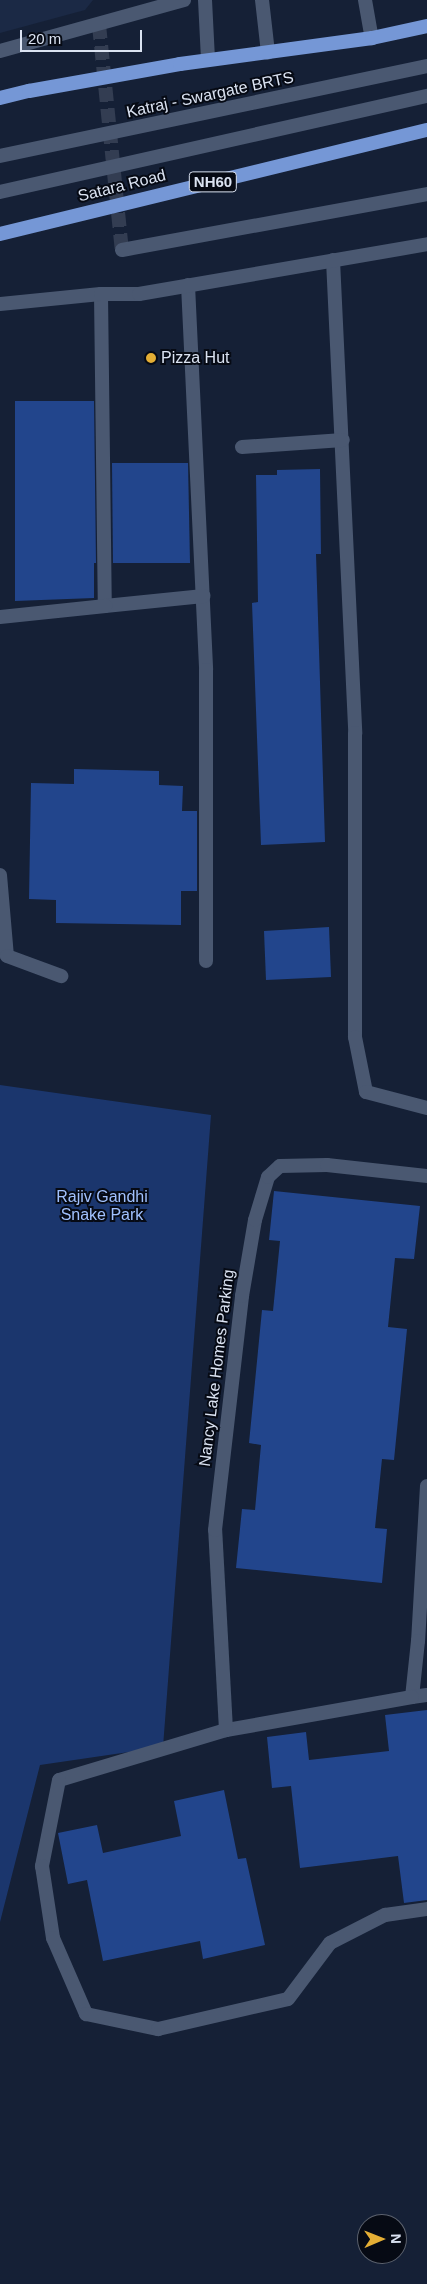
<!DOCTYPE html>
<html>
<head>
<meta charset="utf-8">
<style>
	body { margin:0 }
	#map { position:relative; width:427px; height:2284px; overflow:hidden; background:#152036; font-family:Arial,sans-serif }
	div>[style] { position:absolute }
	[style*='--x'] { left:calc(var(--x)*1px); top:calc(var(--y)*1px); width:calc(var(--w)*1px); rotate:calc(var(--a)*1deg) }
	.built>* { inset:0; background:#1b2945 }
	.green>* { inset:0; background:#1b366d }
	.building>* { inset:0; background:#22458c }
	.minor-tunnel>* { height:14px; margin-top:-7px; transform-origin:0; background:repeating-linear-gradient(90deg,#333d52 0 14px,transparent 0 21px) }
	.service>* { height:14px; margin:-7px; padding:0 7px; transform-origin:7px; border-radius:7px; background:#4a5871 }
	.minor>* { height:14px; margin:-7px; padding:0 7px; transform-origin:7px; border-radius:7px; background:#4a5871 }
	.trunk>* { height:14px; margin:-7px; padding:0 7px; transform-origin:7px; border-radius:7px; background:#7597d6 }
	.dots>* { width:14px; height:14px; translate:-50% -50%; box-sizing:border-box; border:2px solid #060a14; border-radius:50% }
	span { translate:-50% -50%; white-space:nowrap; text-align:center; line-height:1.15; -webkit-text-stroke:4px #060a14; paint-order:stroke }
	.shield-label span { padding:1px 4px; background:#060a14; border:1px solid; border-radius:4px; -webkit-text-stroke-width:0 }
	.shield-label { font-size:15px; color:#dbe3f2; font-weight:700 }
	.street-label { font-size:16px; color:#dbe3f2 }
	.poi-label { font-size:16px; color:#dbe3f2 }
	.left { translate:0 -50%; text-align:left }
	.park-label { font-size:16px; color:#a1c1fe }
	.north { position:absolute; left:357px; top:2214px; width:50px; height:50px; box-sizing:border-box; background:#060a14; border:1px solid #5b616d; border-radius:50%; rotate:89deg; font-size:14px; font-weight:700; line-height:20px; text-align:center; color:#dbe3f2 }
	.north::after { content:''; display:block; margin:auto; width:18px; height:22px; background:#e4ae35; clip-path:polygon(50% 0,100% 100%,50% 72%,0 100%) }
	.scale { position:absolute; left:20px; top:30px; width:122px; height:22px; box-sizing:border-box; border:2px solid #dbe3f2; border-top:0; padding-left:6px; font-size:15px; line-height:18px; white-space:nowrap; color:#dbe3f2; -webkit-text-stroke:4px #060a14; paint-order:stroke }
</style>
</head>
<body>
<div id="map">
	<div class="built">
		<div style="clip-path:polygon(0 0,93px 0,85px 10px,0 33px)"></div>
	</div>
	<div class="green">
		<div style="clip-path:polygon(0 1085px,211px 1115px,163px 1747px,40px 1765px,0 1922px)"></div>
	</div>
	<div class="building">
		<div style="clip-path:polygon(15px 401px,94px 401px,96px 563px,94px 563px,94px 598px,15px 601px)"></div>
		<div style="clip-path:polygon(112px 463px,188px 463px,190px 563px,113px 563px)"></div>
		<div style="clip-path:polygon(320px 469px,321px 554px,316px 554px,325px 842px,261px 845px,252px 603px,258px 602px,256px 475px,277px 475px,277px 470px)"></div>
		<div style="clip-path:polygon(74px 769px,159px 771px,159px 785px,183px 786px,182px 811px,197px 811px,197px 891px,181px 891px,181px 925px,56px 923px,56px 900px,29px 899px,31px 783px,74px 784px)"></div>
		<div style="clip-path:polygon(329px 927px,331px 977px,266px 980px,264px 931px)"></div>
		<div style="clip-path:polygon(274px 1191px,420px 1206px,414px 1259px,395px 1258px,388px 1327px,407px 1329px,394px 1460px,382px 1459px,375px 1528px,387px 1529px,382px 1583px,236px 1568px,242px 1509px,255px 1510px,261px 1445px,249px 1443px,262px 1310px,273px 1311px,280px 1241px,269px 1240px)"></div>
		<div style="clip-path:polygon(427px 1710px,427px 1900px,404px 1903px,398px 1856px,300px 1868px,291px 1786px,272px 1788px,267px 1737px,306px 1732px,309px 1760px,389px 1751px,385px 1715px)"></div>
		<div style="clip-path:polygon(224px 1790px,238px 1859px,246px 1858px,265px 1945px,203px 1959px,200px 1941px,103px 1961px,87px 1880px,68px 1884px,58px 1833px,97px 1825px,103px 1853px,181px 1836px,174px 1801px)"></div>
	</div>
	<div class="minor-tunnel">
		<div style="--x:99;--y:25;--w:226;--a:84.2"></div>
	</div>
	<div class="service">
		<div style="--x:205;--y:0;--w:60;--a:87.1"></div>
		<div style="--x:262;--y:0;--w:53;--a:83.5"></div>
		<div style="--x:0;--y:156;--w:436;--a:-11.9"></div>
		<div style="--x:0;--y:192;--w:438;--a:-12.7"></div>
	</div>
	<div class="minor">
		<div style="--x:365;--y:0;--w:39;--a:80"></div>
		<div style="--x:0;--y:51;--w:191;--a:-15.5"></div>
		<div style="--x:122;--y:250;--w:310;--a:-10.4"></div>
		<div style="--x:333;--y:260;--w:474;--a:87.3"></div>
		<div style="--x:355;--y:733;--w:304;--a:90"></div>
		<div style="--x:355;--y:1037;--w:56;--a:78.7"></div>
		<div style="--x:366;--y:1092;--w:63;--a:14.7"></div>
		<div style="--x:188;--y:285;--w:385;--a:87.3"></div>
		<div style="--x:206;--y:670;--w:291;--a:90"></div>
		<div style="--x:101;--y:294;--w:312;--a:89.3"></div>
		<div style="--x:105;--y:606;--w:99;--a:-5.8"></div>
		<div style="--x:0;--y:304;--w:101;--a:-5.7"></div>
		<div style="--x:101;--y:294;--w:38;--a:0"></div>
		<div style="--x:139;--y:294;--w:292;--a:-9.8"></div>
		<div style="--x:242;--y:447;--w:101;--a:-4"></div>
		<div style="--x:0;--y:617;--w:106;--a:-6"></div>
		<div style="--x:0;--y:875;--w:81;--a:85.1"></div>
		<div style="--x:7;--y:956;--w:58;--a:20.3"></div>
		<div style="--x:427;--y:1486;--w:155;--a:93.3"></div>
		<div style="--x:418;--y:1641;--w:56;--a:96.1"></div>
		<div style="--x:412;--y:1697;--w:15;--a:-8"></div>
		<div style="--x:412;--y:1697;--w:189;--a:169.9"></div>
		<div style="--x:226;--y:1730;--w:174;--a:163.3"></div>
		<div style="--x:59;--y:1780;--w:88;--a:101.2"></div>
		<div style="--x:42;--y:1866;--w:73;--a:81.3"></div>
		<div style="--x:53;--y:1938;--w:83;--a:66.5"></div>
		<div style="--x:86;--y:2014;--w:74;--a:11.8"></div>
		<div style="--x:158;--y:2029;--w:133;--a:-13"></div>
		<div style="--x:288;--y:1999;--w:70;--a:-53.1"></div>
		<div style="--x:330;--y:1943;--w:62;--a:-27"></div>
		<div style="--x:385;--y:1915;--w:42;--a:-8.1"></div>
		<div style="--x:226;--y:1730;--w:200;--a:-93.1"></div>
		<div style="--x:215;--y:1530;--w:236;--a:-83.4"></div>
		<div style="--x:242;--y:1296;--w:77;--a:-80.3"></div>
		<div style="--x:255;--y:1220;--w:45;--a:-73.2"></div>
		<div style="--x:268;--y:1177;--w:16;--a:-43"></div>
		<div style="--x:280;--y:1166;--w:47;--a:-1.2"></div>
		<div style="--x:327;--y:1165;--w:101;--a:6.3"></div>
	</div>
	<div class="trunk">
		<div style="--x:0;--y:98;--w:30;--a:-14"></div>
		<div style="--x:29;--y:91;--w:153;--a:-10.1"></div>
		<div style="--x:180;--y:64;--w:194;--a:-7.7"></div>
		<div style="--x:372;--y:38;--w:56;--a:-12.3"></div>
		<div style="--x:0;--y:234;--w:439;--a:-13.7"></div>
	</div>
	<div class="dots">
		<div style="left:151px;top:358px;background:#e4ae35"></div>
	</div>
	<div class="shield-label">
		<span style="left:213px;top:182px">NH60</span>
	</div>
	<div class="street-label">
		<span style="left:210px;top:95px;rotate:-12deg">Katraj - Swargate BRTS</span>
		<span style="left:122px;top:186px;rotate:-14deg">Satara Road</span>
		<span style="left:217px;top:1368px;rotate:-83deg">Nancy Lake Homes Parking</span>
	</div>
	<div class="poi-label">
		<span class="left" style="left:161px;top:358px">Pizza Hut</span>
	</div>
	<div class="park-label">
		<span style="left:102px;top:1206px">Rajiv Gandhi<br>Snake Park</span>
	</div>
	<div class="north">N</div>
	<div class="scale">20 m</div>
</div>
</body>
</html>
